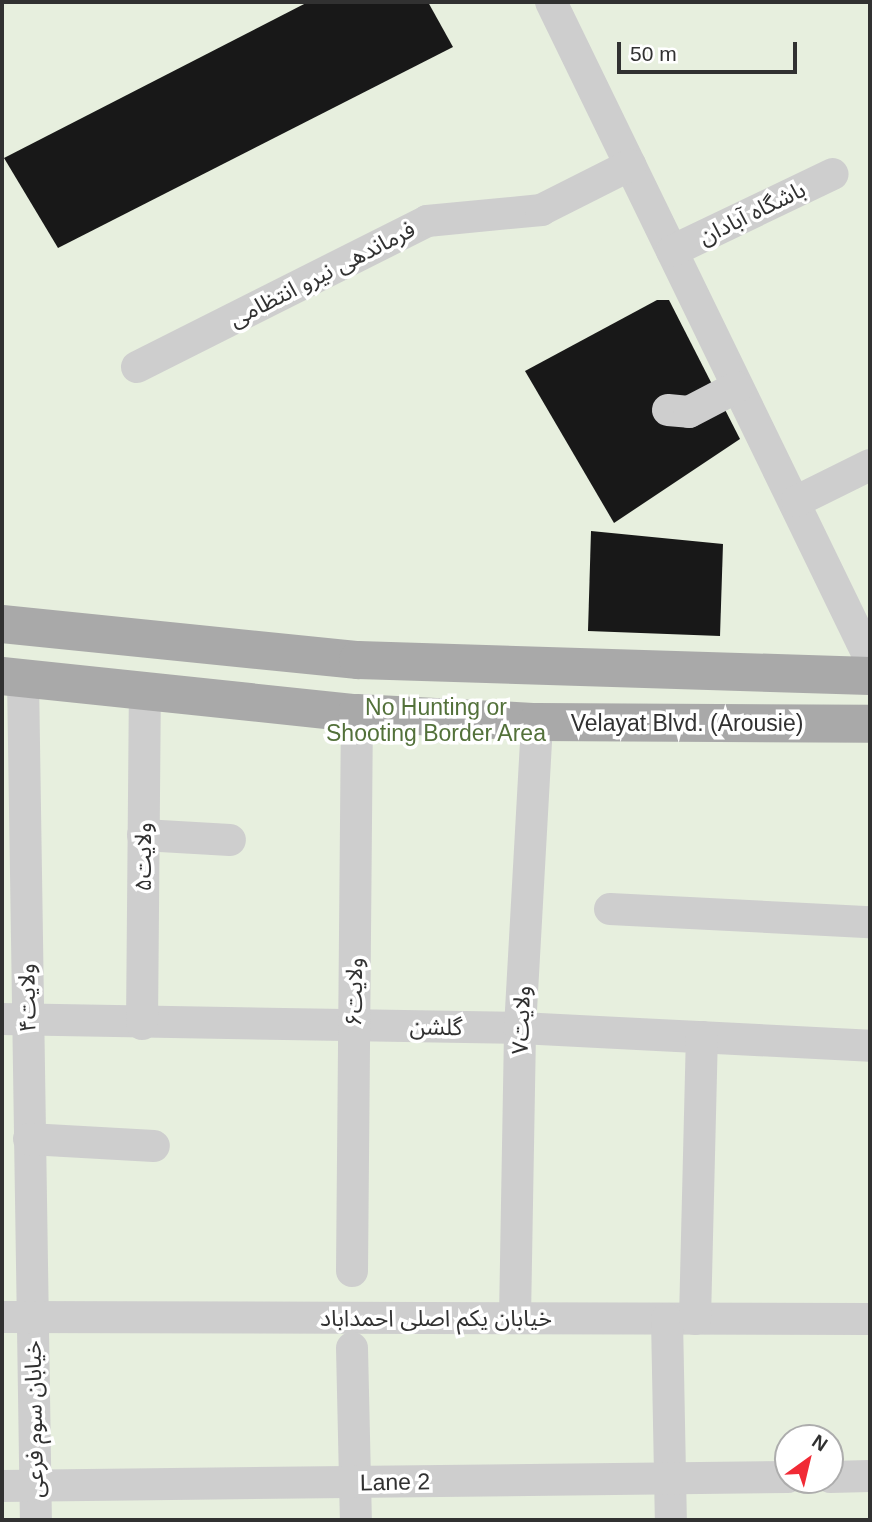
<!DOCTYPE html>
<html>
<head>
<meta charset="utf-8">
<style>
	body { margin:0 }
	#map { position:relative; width:872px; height:1522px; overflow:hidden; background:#fff; font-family:Arial,"Noto Sans Arabic",sans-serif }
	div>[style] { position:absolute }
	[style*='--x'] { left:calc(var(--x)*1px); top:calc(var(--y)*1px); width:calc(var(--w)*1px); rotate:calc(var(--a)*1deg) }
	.green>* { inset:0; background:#e7efde }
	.building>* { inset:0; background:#181818 }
	.minor>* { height:32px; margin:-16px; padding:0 16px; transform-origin:16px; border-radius:16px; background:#cecece }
	.major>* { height:38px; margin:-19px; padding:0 19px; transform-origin:19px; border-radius:19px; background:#a9a9a9 }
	span { translate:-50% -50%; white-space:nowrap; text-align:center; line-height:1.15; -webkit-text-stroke:7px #fff; paint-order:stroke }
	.street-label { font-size:23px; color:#313131 }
	.park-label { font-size:23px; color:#53713a }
	.frame { position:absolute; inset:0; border:4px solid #313131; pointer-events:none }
	.north { position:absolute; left:774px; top:1424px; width:70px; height:70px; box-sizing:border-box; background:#fff; border:2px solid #adadad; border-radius:50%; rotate:34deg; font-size:19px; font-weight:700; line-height:28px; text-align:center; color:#313131 }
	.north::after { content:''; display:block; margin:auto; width:24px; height:32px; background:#f12a35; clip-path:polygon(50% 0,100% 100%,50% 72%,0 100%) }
	.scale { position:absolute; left:617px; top:42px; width:180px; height:32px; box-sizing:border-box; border:4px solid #313131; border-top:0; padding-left:9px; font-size:21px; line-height:24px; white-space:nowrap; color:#313131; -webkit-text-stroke:5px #fff; paint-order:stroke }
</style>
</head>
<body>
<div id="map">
	<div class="green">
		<div style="clip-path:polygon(evenodd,2px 2px,870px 2px,870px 1520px,2px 1520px,2px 2px,788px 1438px,830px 1438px,830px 1480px,788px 1480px,788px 1438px)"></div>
	</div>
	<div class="building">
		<div style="clip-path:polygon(308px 2px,428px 2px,453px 47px,58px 248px,4px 158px)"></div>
		<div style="clip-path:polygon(657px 300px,669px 300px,740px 439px,614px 523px,525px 371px)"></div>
		<div style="clip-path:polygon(591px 531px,723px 544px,720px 636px,588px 631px)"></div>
	</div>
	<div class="minor">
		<div style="--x:551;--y:2;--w:730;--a:64.1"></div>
		<div style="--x:672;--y:251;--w:178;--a:-25.6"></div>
		<div style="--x:137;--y:367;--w:325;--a:-26.7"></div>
		<div style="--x:427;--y:221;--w:115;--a:-5.5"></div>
		<div style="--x:541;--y:210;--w:100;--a:-26.8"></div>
		<div style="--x:668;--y:410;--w:21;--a:5"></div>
		<div style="--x:689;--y:412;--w:54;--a:-27.5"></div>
		<div style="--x:797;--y:501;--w:81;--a:-26.3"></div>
		<div style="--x:23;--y:678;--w:842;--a:89.12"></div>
		<div style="--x:143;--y:835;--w:87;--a:3.3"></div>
		<div style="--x:610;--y:909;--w:260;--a:2.9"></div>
		<div style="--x:2;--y:1019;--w:518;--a:1"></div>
		<div style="--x:520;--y:1028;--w:350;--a:2.9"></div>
		<div style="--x:142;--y:1024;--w:333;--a:-89.5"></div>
		<div style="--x:29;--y:1139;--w:125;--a:3.2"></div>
		<div style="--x:352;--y:1271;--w:558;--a:-89.49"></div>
		<div style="--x:2;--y:1317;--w:868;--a:0.13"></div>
		<div style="--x:515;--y:1318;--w:290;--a:-89"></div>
		<div style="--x:520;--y:1028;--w:306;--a:-86.8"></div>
		<div style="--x:667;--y:1319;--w:201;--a:88.9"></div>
		<div style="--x:695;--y:1319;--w:282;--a:-88.6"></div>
		<div style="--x:352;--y:1348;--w:172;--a:88.7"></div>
		<div style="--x:830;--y:1477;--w:40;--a:-1.4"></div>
		<div style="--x:2;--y:1486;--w:786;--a:-0.66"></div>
	</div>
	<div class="major">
		<div style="--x:2;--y:624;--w:358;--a:5.8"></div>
		<div style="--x:358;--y:660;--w:512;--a:1.79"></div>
		<div style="--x:2;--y:676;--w:357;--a:6"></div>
		<div style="--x:357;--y:713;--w:180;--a:2.9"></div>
		<div style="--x:537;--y:722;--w:333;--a:0.3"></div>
	</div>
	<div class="street-label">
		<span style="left:752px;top:213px;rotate:-26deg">باشگاه آبادان</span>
		<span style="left:322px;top:274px;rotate:-27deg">فرماندهی نیرو انتظامی</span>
		<span style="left:687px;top:723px">Velayat Blvd. (Arousie)</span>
		<span style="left:143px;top:857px;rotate:-90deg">ولایت۵</span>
		<span style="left:354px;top:992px;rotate:-89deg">ولایت۶</span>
		<span style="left:27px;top:998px;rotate:-91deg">ولایت۴</span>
		<span style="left:521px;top:1020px;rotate:-88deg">ولایت۷</span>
		<span style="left:436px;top:1027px;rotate:1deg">گلشن</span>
		<span style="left:436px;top:1318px">خیابان یکم اصلی احمداباد</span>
		<span style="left:34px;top:1419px;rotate:-91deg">خیابان سوم فرعی</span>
		<span style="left:395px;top:1482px;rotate:-1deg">Lane 2</span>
	</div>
	<div class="park-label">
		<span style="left:436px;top:720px">No Hunting or<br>Shooting Border Area</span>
	</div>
	<div class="frame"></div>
	<div class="north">N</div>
	<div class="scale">50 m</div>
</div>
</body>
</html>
